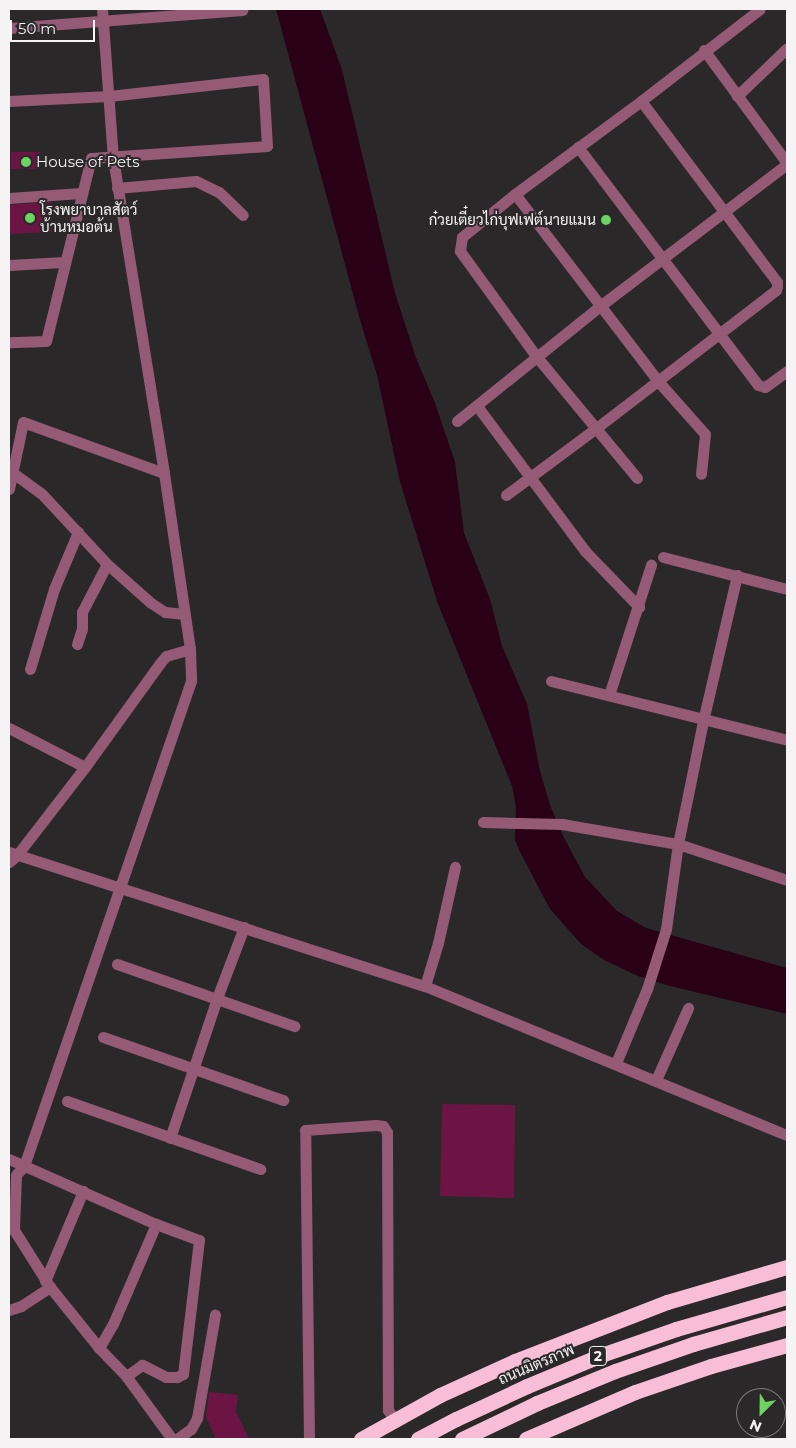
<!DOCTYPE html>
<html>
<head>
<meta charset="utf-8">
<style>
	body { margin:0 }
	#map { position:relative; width:796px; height:1448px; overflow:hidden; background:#2b2829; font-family:Montserrat,Sarabun,sans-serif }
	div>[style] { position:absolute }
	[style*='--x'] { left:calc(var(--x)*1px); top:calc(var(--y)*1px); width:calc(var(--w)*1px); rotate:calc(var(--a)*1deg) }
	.water>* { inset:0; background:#2a0017 }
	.building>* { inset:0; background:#6c1545 }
	.minor>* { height:11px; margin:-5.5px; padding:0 5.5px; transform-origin:5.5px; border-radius:5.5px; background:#955a75 }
	.highway>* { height:15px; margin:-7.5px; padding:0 7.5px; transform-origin:7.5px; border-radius:7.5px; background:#f9bed7 }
	.dots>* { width:14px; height:14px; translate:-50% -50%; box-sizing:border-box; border:2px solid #2b2829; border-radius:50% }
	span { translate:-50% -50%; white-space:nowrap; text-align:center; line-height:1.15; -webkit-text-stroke:4px #2b2829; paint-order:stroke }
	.shield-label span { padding:1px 4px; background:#2b2829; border:1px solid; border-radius:4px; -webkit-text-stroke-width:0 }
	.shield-label { font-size:14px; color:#f5f3f4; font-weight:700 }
	.poi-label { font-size:15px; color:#f5f3f4 }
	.left { translate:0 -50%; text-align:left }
	.right { translate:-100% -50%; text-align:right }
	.street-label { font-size:15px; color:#f5f3f4 }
	.frame { position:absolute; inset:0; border:10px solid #f5f3f4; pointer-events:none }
	.north { position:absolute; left:736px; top:1388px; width:50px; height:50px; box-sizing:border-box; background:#2b2829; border:1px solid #7c797a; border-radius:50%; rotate:203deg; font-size:14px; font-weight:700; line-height:20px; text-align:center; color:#f5f3f4 }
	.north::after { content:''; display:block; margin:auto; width:18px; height:22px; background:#6dd361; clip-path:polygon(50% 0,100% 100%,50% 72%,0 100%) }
	.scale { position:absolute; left:10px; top:20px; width:85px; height:22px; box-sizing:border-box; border:2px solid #f5f3f4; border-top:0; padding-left:6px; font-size:15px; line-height:18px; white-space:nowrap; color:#f5f3f4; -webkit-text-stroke:4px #2b2829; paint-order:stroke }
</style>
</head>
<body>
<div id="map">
	<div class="water">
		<div style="clip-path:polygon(276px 9px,320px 9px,342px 70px,395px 293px,416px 358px,435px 403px,455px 462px,464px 533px,490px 599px,502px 646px,527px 704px,540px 771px,550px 805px,562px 834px,585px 877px,617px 911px,646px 928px,787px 968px,787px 1014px,666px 985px,638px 976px,604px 960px,581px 944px,550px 909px,520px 852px,515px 840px,516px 807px,512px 786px,438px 604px,400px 482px,377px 375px,360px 320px)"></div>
	</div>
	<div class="building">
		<div style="clip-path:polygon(11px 152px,40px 152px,41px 169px,11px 169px)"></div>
		<div style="clip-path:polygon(50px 202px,52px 232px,9px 234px,9px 205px)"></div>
		<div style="clip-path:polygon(442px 1104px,515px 1105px,514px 1198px,440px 1196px)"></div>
		<div style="clip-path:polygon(209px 1392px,238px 1395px,236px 1412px,249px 1439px,216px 1439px,206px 1417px)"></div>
	</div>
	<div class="minor">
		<div style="--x:102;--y:9;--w:149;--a:85.8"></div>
		<div style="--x:113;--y:158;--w:319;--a:80.8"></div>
		<div style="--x:164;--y:473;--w:178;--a:81.6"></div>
		<div style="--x:190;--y:649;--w:32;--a:88"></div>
		<div style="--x:191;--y:681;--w:513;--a:109"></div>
		<div style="--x:24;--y:1166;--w:12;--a:132"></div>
		<div style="--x:16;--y:1175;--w:55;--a:92.1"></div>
		<div style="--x:14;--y:1230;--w:67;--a:57.7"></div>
		<div style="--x:50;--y:1287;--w:78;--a:51.2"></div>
		<div style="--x:99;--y:1348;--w:39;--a:46"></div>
		<div style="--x:126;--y:1376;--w:78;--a:53.9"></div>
		<div style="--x:9;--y:28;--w:234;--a:-4.4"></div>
		<div style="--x:704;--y:50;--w:140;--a:53.7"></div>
		<div style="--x:737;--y:96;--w:69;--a:-43.8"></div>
		<div style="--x:9;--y:101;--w:100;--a:-2.9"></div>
		<div style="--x:109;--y:96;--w:155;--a:-6.3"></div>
		<div style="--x:263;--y:79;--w:67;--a:86.6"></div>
		<div style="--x:267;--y:146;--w:176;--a:176.1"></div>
		<div style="--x:91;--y:158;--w:188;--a:103.8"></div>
		<div style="--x:46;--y:341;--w:37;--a:178"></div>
		<div style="--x:578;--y:147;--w:298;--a:52.9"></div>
		<div style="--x:758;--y:385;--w:7;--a:16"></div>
		<div style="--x:765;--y:387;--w:27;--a:-36"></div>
		<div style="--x:117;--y:188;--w:79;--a:-5.1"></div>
		<div style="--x:196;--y:181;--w:25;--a:26"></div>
		<div style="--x:219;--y:192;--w:33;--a:44"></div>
		<div style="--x:515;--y:194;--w:234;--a:52.6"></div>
		<div style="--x:657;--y:380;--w:72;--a:48.4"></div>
		<div style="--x:705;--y:434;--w:40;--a:95.7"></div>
		<div style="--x:9;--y:198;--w:72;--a:-4"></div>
		<div style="--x:9;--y:265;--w:55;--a:-3.1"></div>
		<div style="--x:477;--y:406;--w:181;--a:53.3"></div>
		<div style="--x:585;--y:551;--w:78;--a:46"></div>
		<div style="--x:457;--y:421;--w:184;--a:-38.8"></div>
		<div style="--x:600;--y:306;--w:235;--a:-37.2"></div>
		<div style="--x:9;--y:473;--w:4;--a:0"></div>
		<div style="--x:13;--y:473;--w:34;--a:36"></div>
		<div style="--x:41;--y:493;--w:97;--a:47.1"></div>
		<div style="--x:107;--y:564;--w:59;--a:41.6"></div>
		<div style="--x:151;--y:603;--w:17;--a:33"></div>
		<div style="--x:165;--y:612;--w:20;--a:6"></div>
		<div style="--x:637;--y:478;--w:158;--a:-129.6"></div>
		<div style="--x:536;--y:356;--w:130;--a:-125.9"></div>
		<div style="--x:460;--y:251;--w:14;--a:-82"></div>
		<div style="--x:462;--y:237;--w:68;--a:-39.1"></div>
		<div style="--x:515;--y:194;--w:157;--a:-36.4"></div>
		<div style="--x:641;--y:101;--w:150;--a:-37.7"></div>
		<div style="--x:9;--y:489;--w:68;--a:-78.2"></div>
		<div style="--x:23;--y:422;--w:150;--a:19.9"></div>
		<div style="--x:506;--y:495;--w:111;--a:-36.6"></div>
		<div style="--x:595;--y:429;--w:228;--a:-37.5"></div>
		<div style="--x:776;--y:290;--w:4;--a:-76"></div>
		<div style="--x:777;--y:286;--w:4;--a:-90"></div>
		<div style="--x:777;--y:282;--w:226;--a:-126.9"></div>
		<div style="--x:663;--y:557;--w:128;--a:14.5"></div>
		<div style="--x:77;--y:644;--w:16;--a:-72"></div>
		<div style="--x:82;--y:629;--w:17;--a:-90"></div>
		<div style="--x:82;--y:612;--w:54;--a:-62.5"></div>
		<div style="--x:30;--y:669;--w:84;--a:-73.3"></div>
		<div style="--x:54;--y:589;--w:62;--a:-67.2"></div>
		<div style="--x:551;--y:681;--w:243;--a:14"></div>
		<div style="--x:609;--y:695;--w:137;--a:-72.1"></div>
		<div style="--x:9;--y:728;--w:85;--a:27.2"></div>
		<div style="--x:483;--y:822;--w:79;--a:1.5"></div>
		<div style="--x:562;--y:824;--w:118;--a:9.8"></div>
		<div style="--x:678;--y:844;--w:115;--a:18.3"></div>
		<div style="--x:9;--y:852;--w:437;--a:17.9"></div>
		<div style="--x:425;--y:986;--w:391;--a:22.4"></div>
		<div style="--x:9;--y:862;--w:11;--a:-41"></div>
		<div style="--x:17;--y:855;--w:111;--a:-52.3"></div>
		<div style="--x:85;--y:767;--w:128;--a:-54.2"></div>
		<div style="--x:160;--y:663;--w:9;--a:-49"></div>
		<div style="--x:166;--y:656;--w:25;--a:-16"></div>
		<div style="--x:117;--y:964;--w:188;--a:19.3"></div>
		<div style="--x:425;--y:986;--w:45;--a:-73.2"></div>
		<div style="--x:438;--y:943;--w:78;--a:-77.4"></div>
		<div style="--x:103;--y:1037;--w:191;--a:19.3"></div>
		<div style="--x:616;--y:1063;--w:80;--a:-67.3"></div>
		<div style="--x:647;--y:989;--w:63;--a:-72.4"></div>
		<div style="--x:666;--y:929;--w:86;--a:-82"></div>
		<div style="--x:678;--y:844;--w:126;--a:-78.5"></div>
		<div style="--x:703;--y:721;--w:150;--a:-76.9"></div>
		<div style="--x:656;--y:1080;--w:79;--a:-66"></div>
		<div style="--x:67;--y:1101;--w:205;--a:19.4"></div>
		<div style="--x:170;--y:1138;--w:148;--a:-71.4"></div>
		<div style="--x:217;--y:998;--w:76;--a:-69.2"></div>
		<div style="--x:9;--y:1159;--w:161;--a:23.9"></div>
		<div style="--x:156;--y:1224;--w:46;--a:20.4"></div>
		<div style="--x:199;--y:1240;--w:135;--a:96.8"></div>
		<div style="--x:183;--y:1374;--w:7;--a:153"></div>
		<div style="--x:177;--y:1377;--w:11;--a:180"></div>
		<div style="--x:166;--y:1377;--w:27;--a:-153"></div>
		<div style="--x:142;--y:1365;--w:19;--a:145"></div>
		<div style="--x:45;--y:1281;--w:98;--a:-67.1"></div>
		<div style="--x:9;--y:1310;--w:13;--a:-18"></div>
		<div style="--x:21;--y:1306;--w:35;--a:-33"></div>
		<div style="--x:99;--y:1348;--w:28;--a:-60"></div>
		<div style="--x:113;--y:1324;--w:109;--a:-66.7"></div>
		<div style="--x:177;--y:1439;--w:17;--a:-36"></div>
		<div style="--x:191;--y:1429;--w:13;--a:-61"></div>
		<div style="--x:197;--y:1418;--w:105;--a:-80.1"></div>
		<div style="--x:309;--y:1439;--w:309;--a:-90.7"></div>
		<div style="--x:305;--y:1130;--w:71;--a:-4"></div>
		<div style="--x:376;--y:1125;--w:7;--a:8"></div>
		<div style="--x:383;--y:1126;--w:7;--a:56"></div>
		<div style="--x:387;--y:1132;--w:278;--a:89.8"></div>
		<div style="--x:388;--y:1410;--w:12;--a:55"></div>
	</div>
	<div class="highway">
		<div style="--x:361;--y:1439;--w:90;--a:-29.1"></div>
		<div style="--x:440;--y:1395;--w:82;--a:-24.4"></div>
		<div style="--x:515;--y:1361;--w:163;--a:-21.2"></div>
		<div style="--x:667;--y:1302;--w:125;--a:-16.3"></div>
		<div style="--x:418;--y:1439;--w:43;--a:-27.8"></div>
		<div style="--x:456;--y:1419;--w:78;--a:-24.9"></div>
		<div style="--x:527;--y:1386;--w:83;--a:-22.6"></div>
		<div style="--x:604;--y:1354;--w:76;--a:-19.1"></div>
		<div style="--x:676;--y:1329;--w:116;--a:-16.1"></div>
		<div style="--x:462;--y:1439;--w:83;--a:-25.6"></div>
		<div style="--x:537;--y:1403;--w:84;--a:-22.3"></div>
		<div style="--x:615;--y:1371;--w:83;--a:-19.1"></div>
		<div style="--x:693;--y:1344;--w:98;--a:-16"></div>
		<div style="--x:526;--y:1439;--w:119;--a:-23.3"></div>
		<div style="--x:635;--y:1392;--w:80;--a:-18.9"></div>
		<div style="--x:711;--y:1366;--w:79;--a:-15.4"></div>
	</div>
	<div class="dots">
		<div style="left:26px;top:162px;background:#6dd361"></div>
		<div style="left:30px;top:218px;background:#6dd361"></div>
		<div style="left:606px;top:220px;background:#6dd361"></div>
	</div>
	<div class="shield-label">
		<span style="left:598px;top:1356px">2</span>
	</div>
	<div class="poi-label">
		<span class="left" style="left:36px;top:162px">House of Pets</span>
		<span class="left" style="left:40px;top:218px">โรงพยาบาลสัตว์<br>บ้านหมอต้น</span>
		<span class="right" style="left:596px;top:220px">ก๋วยเตี๋ยวไก่บุฟเฟต์นายแมน</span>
	</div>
	<div class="street-label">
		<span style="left:536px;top:1364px;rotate:-23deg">ถนนมิตรภาพ</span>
	</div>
	<div class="frame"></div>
	<div class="north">N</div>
	<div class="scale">50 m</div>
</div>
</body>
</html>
